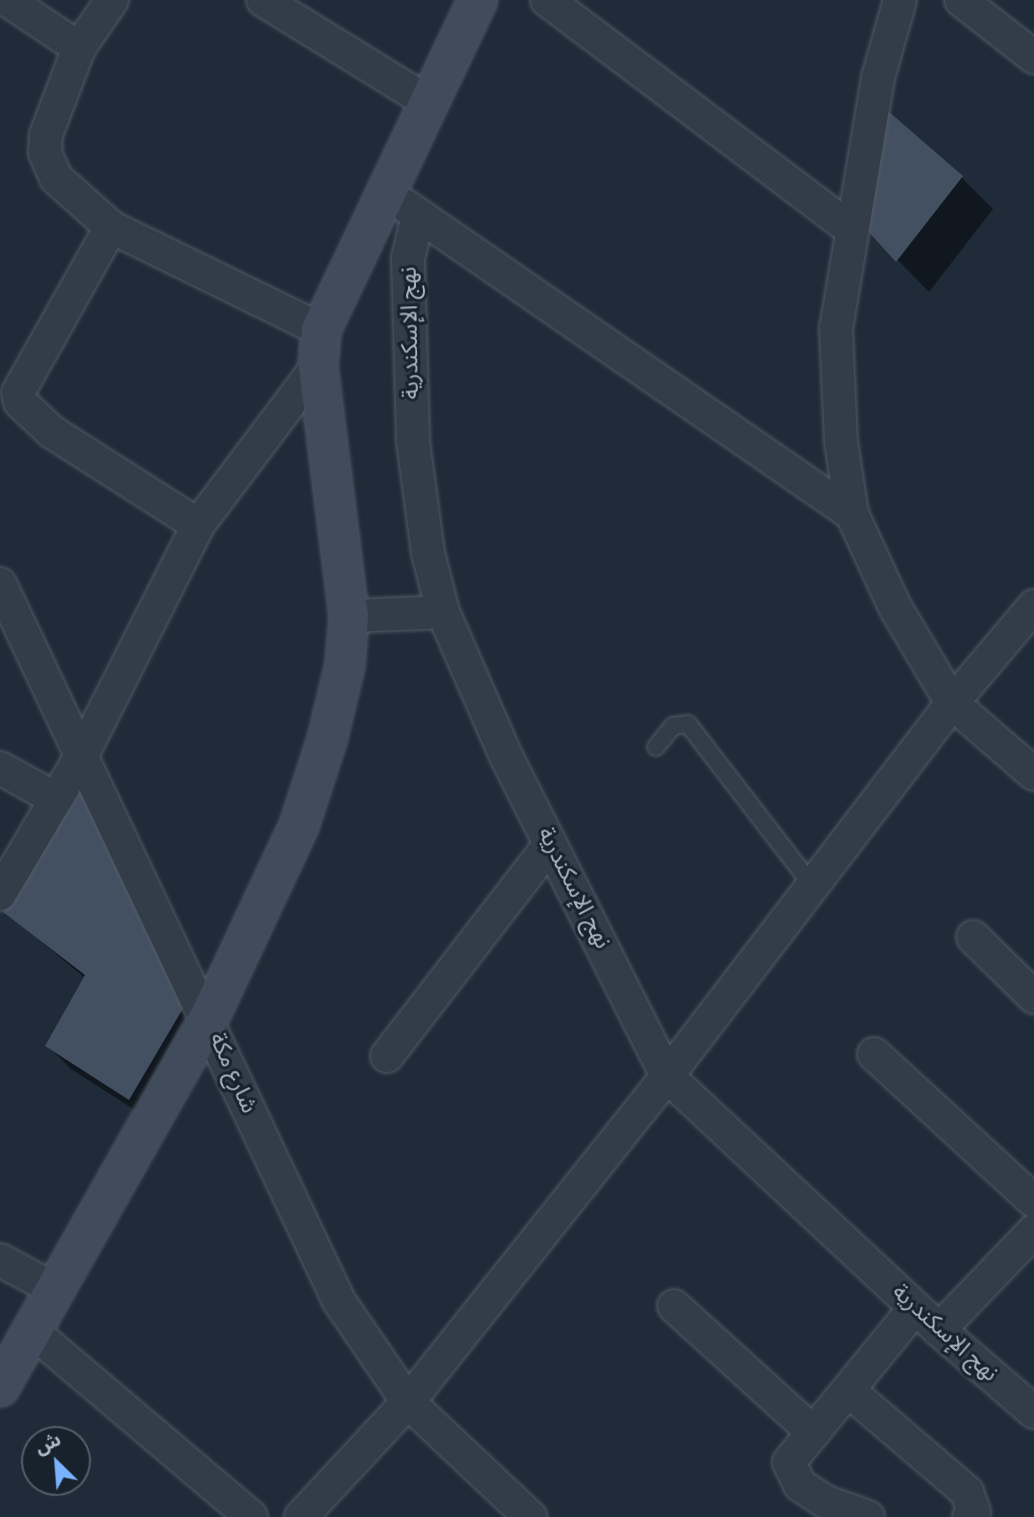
<!DOCTYPE html>
<html>
<head>
<meta charset="utf-8">
<style>
	body { margin:0 }
	#map { position:relative; width:1034px; height:1517px; overflow:hidden; background:#1f2b39; font-family:Karla,"Noto Sans Arabic",sans-serif }
	div>[style] { position:absolute }
	[style*='--x'] { left:calc(var(--x)*1px); top:calc(var(--y)*1px); width:calc(var(--w)*1px); rotate:calc(var(--a)*1deg) }
	.shadow>* { inset:0; background:#0007 }
	.building>* { inset:0; background:#425061 }
	.roads { filter:drop-shadow(0 0 2px #505a67) drop-shadow(0 0 2px #505a67) }
	.lane>* { height:16px; margin:-8px; padding:0 8px; transform-origin:8px; border-radius:8px; background:#323d49 }
	.street>* { height:32px; margin:-16px; padding:0 16px; transform-origin:16px; border-radius:16px; background:#323d49 }
	.secondary>* { height:38px; margin:-19px; padding:0 19px; transform-origin:19px; border-radius:19px; background:#404c5c }
	span { translate:-50% -50%; white-space:nowrap; text-align:center; line-height:1.15; -webkit-text-stroke:6px #18222d; paint-order:stroke }
	.street-label { font-size:23px; color:#adb7c6 }
	.north { position:absolute; left:21px; top:1426px; width:70px; height:70px; box-sizing:border-box; background:#18222d; border:2px solid #545e6a; border-radius:50%; rotate:335deg; font-size:19px; font-weight:700; line-height:28px; text-align:center; color:#adb7c6 }
	.north::after { content:''; display:block; margin:auto; width:24px; height:32px; background:#79b2fe; clip-path:polygon(50% 0,100% 100%,50% 72%,0 100%) }
</style>
</head>
<body>
<div id="map">
	<div class="shadow">
		<div style="clip-path:polygon(961px 177px,993px 209px,929px 292px,866px 227px)"></div>
		<div style="clip-path:polygon(83px 791px,211px 1024px,152px 1121px,71px 1069px,48px 1046px,85px 978px,6px 912px)"></div>
	</div>
	<div class="building">
		<div style="clip-path:polygon(888px 111px,963px 176px,896px 262px,864px 227px)"></div>
		<div style="clip-path:polygon(83px 788px,188px 1000px,129px 1100px,45px 1046px,85px 975px,3px 912px)"></div>
	</div>
	<div class="roads">
		<div class="lane">
			<div style="--x:656;--y:747;--w:27;--a:-51"></div>
			<div style="--x:673;--y:726;--w:15;--a:-8"></div>
			<div style="--x:688;--y:724;--w:203;--a:52.4"></div>
		</div>
		<div class="street">
			<div style="--x:7;--y:0;--w:87;--a:33.7"></div>
			<div style="--x:112;--y:0;--w:58;--a:124.5"></div>
			<div style="--x:79;--y:48;--w:93;--a:110.8"></div>
			<div style="--x:46;--y:135;--w:18;--a:93"></div>
			<div style="--x:45;--y:153;--w:27;--a:66"></div>
			<div style="--x:56;--y:178;--w:74;--a:41.7"></div>
			<div style="--x:111;--y:227;--w:234;--a:26.1"></div>
			<div style="--x:263;--y:0;--w:194;--a:31.7"></div>
			<div style="--x:547;--y:0;--w:381;--a:37"></div>
			<div style="--x:900;--y:0;--w:81;--a:105.8"></div>
			<div style="--x:878;--y:78;--w:254;--a:99.5"></div>
			<div style="--x:836;--y:328;--w:114;--a:87.5"></div>
			<div style="--x:841;--y:442;--w:73;--a:81.3"></div>
			<div style="--x:852;--y:514;--w:102;--a:65.2"></div>
			<div style="--x:895;--y:607;--w:112;--a:59.3"></div>
			<div style="--x:952;--y:703;--w:108;--a:40.9"></div>
			<div style="--x:961;--y:0;--w:93;--a:38"></div>
			<div style="--x:404;--y:205;--w:544;--a:34.6"></div>
			<div style="--x:418;--y:215;--w:45;--a:102.8"></div>
			<div style="--x:408;--y:259;--w:182;--a:88.4"></div>
			<div style="--x:413;--y:441;--w:113;--a:82.4"></div>
			<div style="--x:428;--y:553;--w:61;--a:75.7"></div>
			<div style="--x:443;--y:612;--w:157;--a:66.4"></div>
			<div style="--x:506;--y:756;--w:358;--a:63.3"></div>
			<div style="--x:667;--y:1076;--w:372;--a:43"></div>
			<div style="--x:939;--y:1330;--w:125;--a:40.8"></div>
			<div style="--x:111;--y:227;--w:190;--a:119.3"></div>
			<div style="--x:18;--y:393;--w:9;--a:77"></div>
			<div style="--x:20;--y:402;--w:44;--a:43.2"></div>
			<div style="--x:52;--y:432;--w:173;--a:32.5"></div>
			<div style="--x:0;--y:584;--w:793;--a:64.7"></div>
			<div style="--x:339;--y:1301;--w:122;--a:55.7"></div>
			<div style="--x:408;--y:1402;--w:168;--a:43.3"></div>
			<div style="--x:349;--y:616;--w:94;--a:-2.4"></div>
			<div style="--x:0;--y:768;--w:64;--a:29"></div>
			<div style="--x:0;--y:894;--w:161;--a:-59.5"></div>
			<div style="--x:82;--y:755;--w:258;--a:-63.2"></div>
			<div style="--x:198;--y:525;--w:199;--a:-53"></div>
			<div style="--x:973;--y:937;--w:86;--a:44.5"></div>
			<div style="--x:874;--y:1054;--w:217;--a:42.6"></div>
			<div style="--x:387;--y:1056;--w:267;--a:-52.4"></div>
			<div style="--x:0;--y:1260;--w:64;--a:28.2"></div>
			<div style="--x:674;--y:1306;--w:188;--a:42.2"></div>
			<div style="--x:939;--y:1330;--w:137;--a:-46.2"></div>
			<div style="--x:32;--y:1331;--w:287;--a:40.3"></div>
			<div style="--x:848;--y:1390;--w:157;--a:40.6"></div>
			<div style="--x:967;--y:1492;--w:21;--a:71"></div>
			<div style="--x:974;--y:1512;--w:7;--a:135"></div>
			<div style="--x:301;--y:1517;--w:157;--a:-47.1"></div>
			<div style="--x:408;--y:1402;--w:416;--a:-51.5"></div>
			<div style="--x:667;--y:1076;--w:469;--a:-52.6"></div>
			<div style="--x:952;--y:703;--w:127;--a:-49.8"></div>
			<div style="--x:868;--y:1517;--w:45;--a:-160.3"></div>
			<div style="--x:826;--y:1502;--w:31;--a:-147"></div>
			<div style="--x:800;--y:1485;--w:25;--a:-116"></div>
			<div style="--x:789;--y:1462;--w:199;--a:-50.7"></div>
		</div>
		<div class="secondary">
			<div style="--x:0;--y:1387;--w:424;--a:-60.5"></div>
			<div style="--x:209;--y:1018;--w:212;--a:-64.9"></div>
			<div style="--x:299;--y:826;--w:90;--a:-72"></div>
			<div style="--x:327;--y:740;--w:77;--a:-76.5"></div>
			<div style="--x:345;--y:665;--w:49;--a:-85.3"></div>
			<div style="--x:349;--y:616;--w:252;--a:-97.1"></div>
			<div style="--x:318;--y:366;--w:36;--a:-85"></div>
			<div style="--x:321;--y:330;--w:365;--a:-64.6"></div>
		</div>
	</div>
	<div class="street-label">
		<span style="left:410px;top:333px;rotate:-91deg">نهج الإسكندرية</span>
		<span style="left:574px;top:888px;rotate:63deg">نهج الإسكندرية</span>
		<span style="left:233px;top:1073px;rotate:66deg">شارع مكة</span>
		<span style="left:945px;top:1333px;rotate:42deg">نهج الإسكندرية</span>
	</div>
	<div class="north">ش</div>
</div>
</body>
</html>
